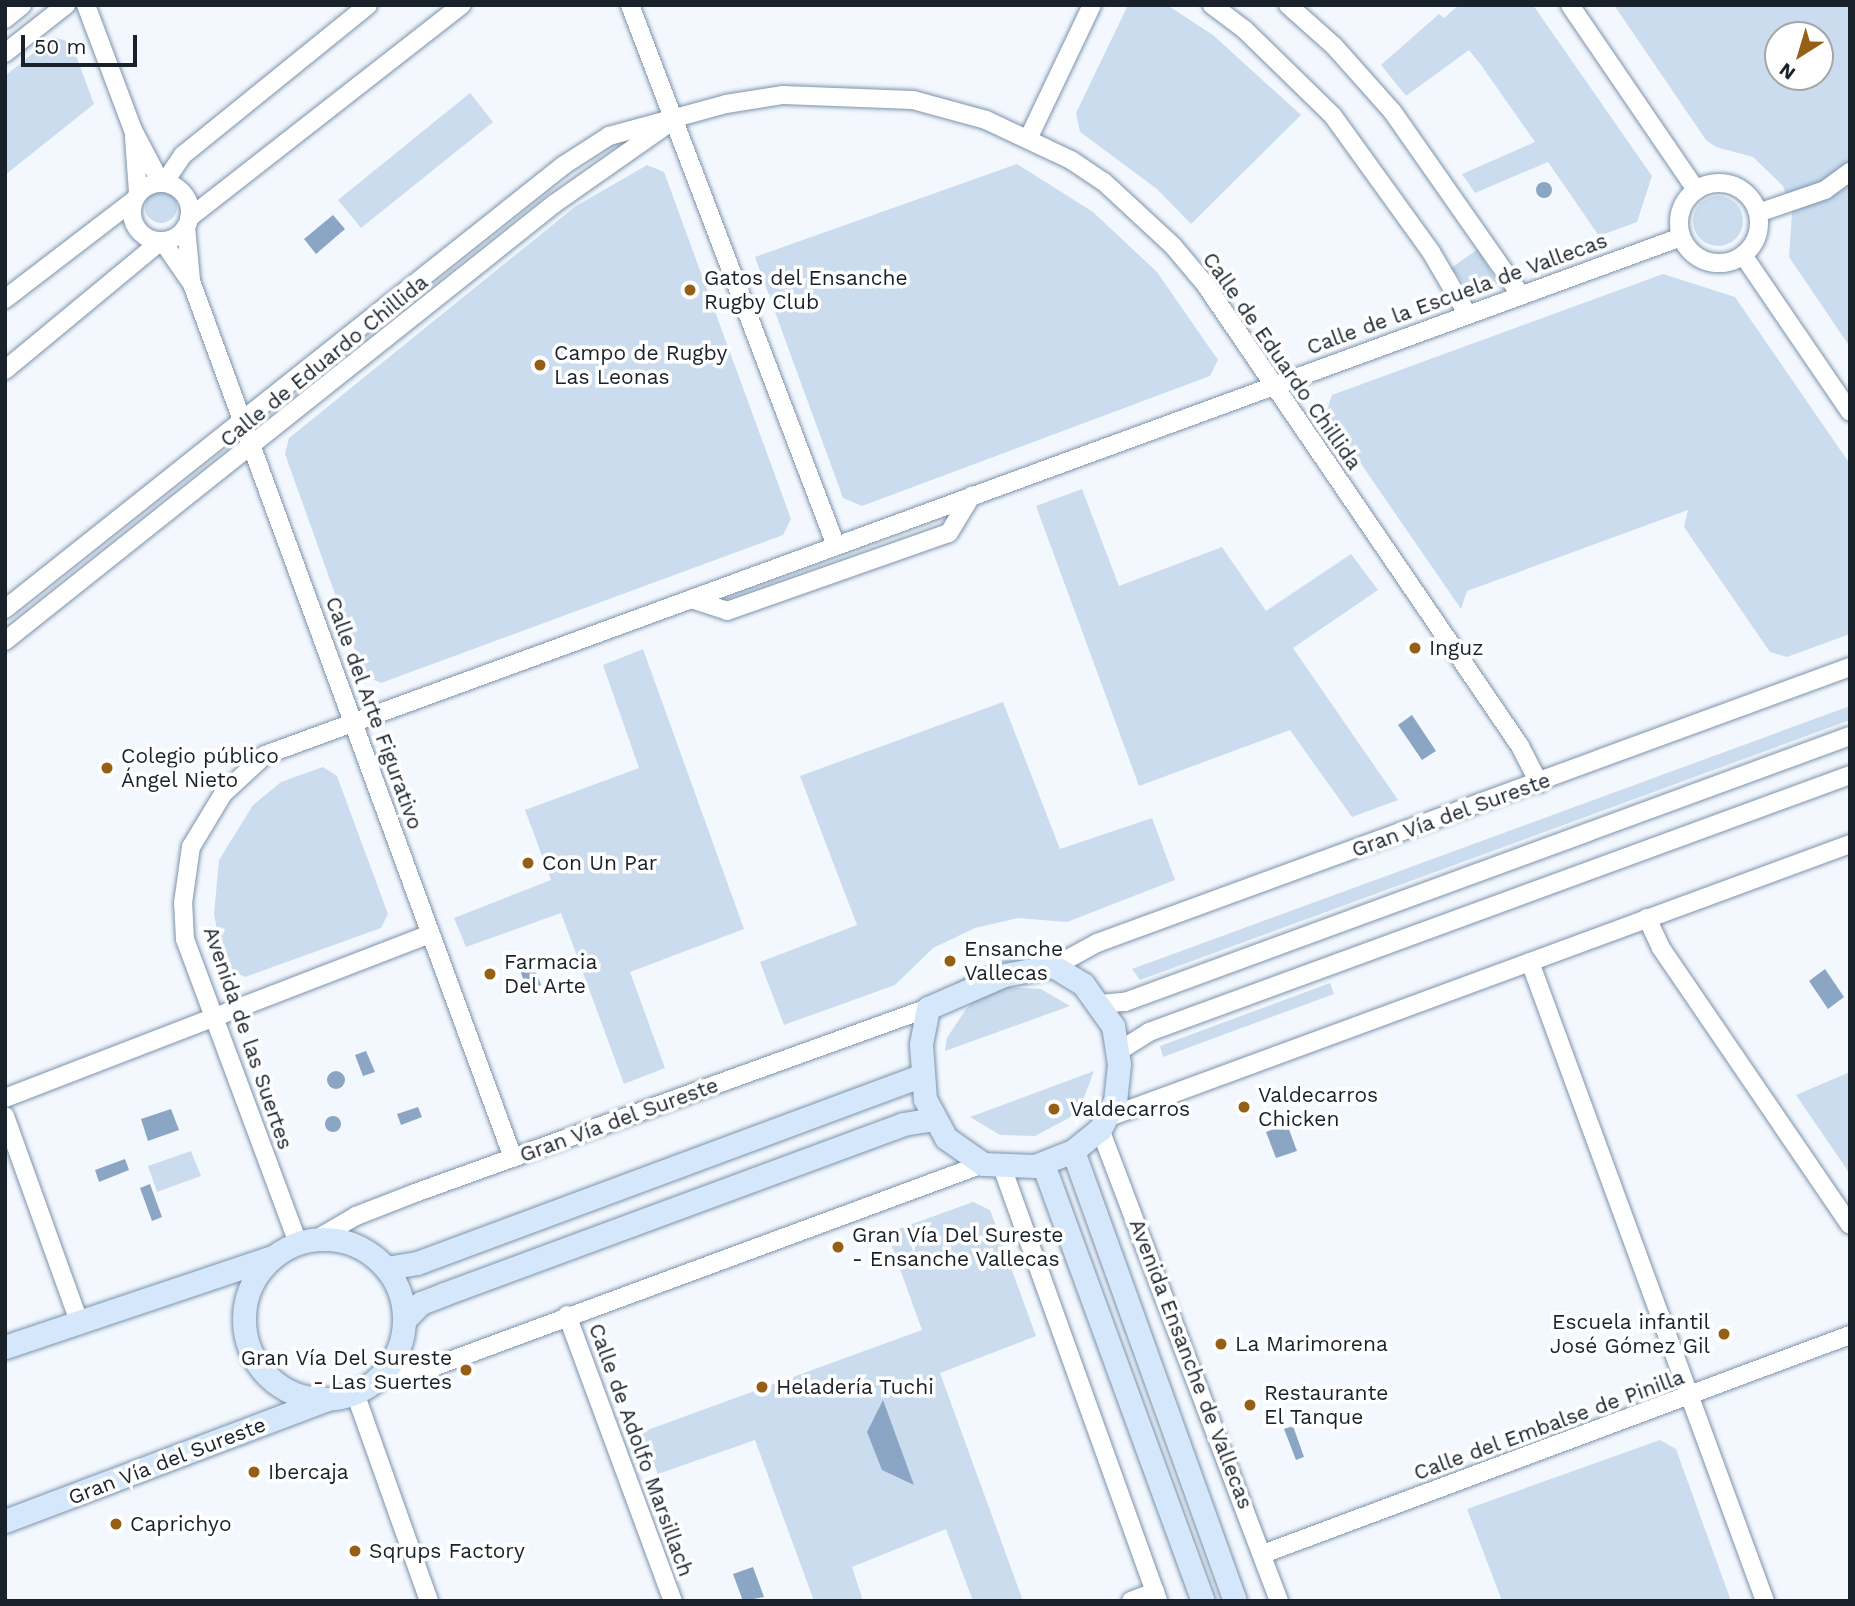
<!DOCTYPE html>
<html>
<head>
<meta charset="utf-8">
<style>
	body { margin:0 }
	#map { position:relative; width:1855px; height:1606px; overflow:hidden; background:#f3f8fe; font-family:"Work Sans",sans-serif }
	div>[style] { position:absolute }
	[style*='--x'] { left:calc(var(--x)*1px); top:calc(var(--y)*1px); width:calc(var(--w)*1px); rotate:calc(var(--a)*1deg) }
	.green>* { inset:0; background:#cbdcef }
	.round { border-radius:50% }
	.water>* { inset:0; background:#8ba6c4 }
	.roads { filter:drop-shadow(0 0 2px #7c93ab) drop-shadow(0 0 2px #7c93ab) }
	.minor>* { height:18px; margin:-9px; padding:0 9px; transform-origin:9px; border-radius:9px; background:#fff }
	.minor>.ring { margin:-9px; padding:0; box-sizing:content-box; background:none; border:18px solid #fff; border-radius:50% }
	.major>* { height:23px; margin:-11.5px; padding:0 11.5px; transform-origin:11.5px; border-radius:11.5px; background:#d5e7fa }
	.major>.ring { margin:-11.5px; padding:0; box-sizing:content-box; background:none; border:23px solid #d5e7fa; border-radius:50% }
	.dots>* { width:19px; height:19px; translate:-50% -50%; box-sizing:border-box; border:4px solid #fff; border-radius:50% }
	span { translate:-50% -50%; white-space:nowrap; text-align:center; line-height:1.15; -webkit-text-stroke:7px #fff; paint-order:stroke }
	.poi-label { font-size:21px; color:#19222b }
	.left { translate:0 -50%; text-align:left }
	.right { translate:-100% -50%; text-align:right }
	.street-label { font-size:21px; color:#19222b }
	.frame { position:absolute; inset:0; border:7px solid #19222b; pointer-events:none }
	.north { position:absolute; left:1764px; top:21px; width:70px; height:70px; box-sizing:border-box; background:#fff; border:2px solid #a3a7aa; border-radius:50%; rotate:217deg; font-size:19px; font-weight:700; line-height:28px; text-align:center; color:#19222b }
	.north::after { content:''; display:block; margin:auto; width:24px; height:32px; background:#955f16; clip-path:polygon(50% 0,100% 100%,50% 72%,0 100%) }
	.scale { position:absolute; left:21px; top:35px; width:116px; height:32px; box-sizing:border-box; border:4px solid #19222b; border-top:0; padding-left:9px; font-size:21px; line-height:24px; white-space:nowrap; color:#19222b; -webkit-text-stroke:5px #fff; paint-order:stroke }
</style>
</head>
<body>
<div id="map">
	<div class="green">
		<div style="clip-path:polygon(1128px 5px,1167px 5px,1213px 35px,1301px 115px,1191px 224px,1157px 189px,1080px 132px,1076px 113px)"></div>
		<div style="clip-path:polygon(1459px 5px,1533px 5px,1652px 176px,1637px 222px,1599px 236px,1548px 162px,1475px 193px,1462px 174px,1535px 142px,1481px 65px,1469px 50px,1406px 96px,1381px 65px,1439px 14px,1444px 18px)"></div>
		<div style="clip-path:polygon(evenodd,1614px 5px,1850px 5px,1850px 347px,1789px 257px,1792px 213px,1783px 186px,1753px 157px,1716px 147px,1706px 140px,1614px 5px,1778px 35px,1820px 35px,1820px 77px,1778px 77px,1778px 35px)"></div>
		<div style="clip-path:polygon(53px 37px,71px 42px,94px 104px,5px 175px,5px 76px)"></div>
		<div style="clip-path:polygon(470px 93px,493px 122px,361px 228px,338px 200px)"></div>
		<div style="clip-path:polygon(1017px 164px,1093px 212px,1157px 272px,1218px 360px,1210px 376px,862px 506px,843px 498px,755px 257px)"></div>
		<div style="clip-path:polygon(647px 165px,664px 172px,791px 519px,783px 535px,381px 683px,364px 675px,285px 454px,289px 438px,576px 206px)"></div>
		<div class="round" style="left:145px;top:191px;width:32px;height:32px"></div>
		<div class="round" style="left:1693px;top:196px;width:50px;height:50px"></div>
		<div style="clip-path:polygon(1478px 249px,1497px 283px,1491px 290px,1474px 295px,1451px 268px)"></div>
		<div style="clip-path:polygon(1663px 274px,1735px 297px,1850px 464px,1850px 634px,1787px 657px,1770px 652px,1684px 527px,1688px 510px,1467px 591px,1461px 609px,1326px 413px,1332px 395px)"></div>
		<div style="clip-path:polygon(1082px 489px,1119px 586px,1222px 547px,1266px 611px,1351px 554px,1378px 590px,1293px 648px,1398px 800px,1352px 817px,1290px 730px,1139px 786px,1036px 506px)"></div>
		<div style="clip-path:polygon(643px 649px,744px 929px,630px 972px,665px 1068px,624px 1084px,561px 913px,466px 947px,454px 918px,551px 880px,525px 810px,639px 768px,603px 665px)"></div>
		<div style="clip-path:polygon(1003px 702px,1060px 849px,1152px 818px,1175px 880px,1067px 922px,1018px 918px,975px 928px,933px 948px,895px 985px,784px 1025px,760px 962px,857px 925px,800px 776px)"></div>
		<div style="clip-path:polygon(1850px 706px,1850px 720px,1140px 980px,1132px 969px)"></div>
		<div style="clip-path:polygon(323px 767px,337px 776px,388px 914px,381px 928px,245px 977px,229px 969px,219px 939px,214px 914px,219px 860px,253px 805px,281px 782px)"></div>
		<div style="clip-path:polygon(1013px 957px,1030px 959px,943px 993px,978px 967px)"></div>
		<div style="clip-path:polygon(1330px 983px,1334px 994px,1163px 1057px,1160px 1046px)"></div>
		<div style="clip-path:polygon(1007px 987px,1041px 989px,1070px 1006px,945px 1051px,947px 1038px,966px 1009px,976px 999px)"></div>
		<div style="clip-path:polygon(1094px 1071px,1082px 1103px,1069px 1118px,1035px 1136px,1000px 1135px,970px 1117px)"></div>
		<div style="clip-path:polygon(1850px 1072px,1850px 1174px,1796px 1095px)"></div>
		<div style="clip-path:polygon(191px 1151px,201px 1176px,157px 1192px,148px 1166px)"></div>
		<div style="clip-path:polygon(973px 1202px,990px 1210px,1036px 1336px,940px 1373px,1023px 1601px,973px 1601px,946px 1529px,852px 1567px,863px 1601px,814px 1601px,755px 1440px,658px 1474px,642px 1432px,922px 1330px,887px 1233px)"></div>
		<div style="clip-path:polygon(1660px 1440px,1676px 1449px,1731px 1601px,1502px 1601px,1467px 1509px)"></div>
	</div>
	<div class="water">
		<div class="round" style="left:1536px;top:182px;width:16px;height:16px"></div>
		<div style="clip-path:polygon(333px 215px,345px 229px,316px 254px,304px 239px)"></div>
		<div style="clip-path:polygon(1412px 715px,1436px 751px,1422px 760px,1398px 725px)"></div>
		<div style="clip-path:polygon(530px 956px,541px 985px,527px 990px,517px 961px)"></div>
		<div style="clip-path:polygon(1825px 969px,1844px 997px,1828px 1009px,1809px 981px)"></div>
		<div style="clip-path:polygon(366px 1051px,375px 1072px,363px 1076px,355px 1055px)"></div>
		<div class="round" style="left:327px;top:1071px;width:18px;height:18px"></div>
		<div style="clip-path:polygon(418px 1107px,422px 1117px,401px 1125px,397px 1114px)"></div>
		<div style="clip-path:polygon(171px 1109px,179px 1130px,148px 1141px,141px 1119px)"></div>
		<div class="round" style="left:325px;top:1116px;width:16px;height:16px"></div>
		<div style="clip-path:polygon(1287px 1124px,1297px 1151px,1276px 1158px,1266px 1132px)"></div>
		<div style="clip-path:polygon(125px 1159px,129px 1170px,99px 1182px,95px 1170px)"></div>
		<div style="clip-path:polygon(150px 1184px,162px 1217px,152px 1221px,140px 1188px)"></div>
		<div style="clip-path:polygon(883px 1400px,914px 1485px,882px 1470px,867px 1432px)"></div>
		<div style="clip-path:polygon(1293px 1426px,1304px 1457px,1296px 1460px,1284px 1429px)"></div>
		<div style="clip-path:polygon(753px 1567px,764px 1597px,743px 1601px,733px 1574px)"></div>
	</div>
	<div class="roads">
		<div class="minor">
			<div style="--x:86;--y:5;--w:134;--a:69.4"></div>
			<div style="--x:133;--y:130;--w:60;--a:62.2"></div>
			<div style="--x:630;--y:5;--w:579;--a:69.15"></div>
			<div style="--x:1212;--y:5;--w:40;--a:37"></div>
			<div style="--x:1244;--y:29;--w:124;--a:44.3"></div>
			<div style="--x:1333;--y:116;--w:168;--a:54.2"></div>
			<div style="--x:1431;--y:252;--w:73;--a:59.6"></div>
			<div style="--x:1288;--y:5;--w:62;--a:41.7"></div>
			<div style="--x:1334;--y:46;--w:87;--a:48.3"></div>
			<div style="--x:1392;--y:111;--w:225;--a:55"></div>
			<div style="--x:1570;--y:5;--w:224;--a:55.7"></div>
			<div style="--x:5;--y:19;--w:22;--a:-39"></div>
			<div style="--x:5;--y:53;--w:78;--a:-38.2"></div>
			<div style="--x:134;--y:137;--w:56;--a:85.9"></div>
			<div style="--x:1029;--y:137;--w:146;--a:-64.5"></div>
			<div class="ring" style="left:132px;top:183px;width:40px;height:40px"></div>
			<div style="--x:164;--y:183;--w:34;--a:-56"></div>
			<div style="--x:183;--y:155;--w:238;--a:-39"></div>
			<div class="ring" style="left:1679px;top:183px;width:62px;height:62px"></div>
			<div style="--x:1758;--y:213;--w:71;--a:-18.9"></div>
			<div style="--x:1825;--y:190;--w:31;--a:-36"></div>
			<div style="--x:189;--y:218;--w:346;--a:-38"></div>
			<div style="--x:186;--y:227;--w:53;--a:84.6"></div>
			<div style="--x:163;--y:242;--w:51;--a:55.4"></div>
			<div style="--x:192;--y:284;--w:931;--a:69.83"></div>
			<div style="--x:1743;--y:255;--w:190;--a:55.7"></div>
			<div style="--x:5;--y:299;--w:163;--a:-37.5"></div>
			<div style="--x:5;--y:370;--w:201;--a:-39.6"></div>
			<div style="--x:691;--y:599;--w:38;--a:18"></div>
			<div style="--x:727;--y:611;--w:235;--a:-19.4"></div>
			<div style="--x:949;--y:533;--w:44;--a:-58.8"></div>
			<div style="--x:5;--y:609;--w:714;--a:-38.46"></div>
			<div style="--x:564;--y:165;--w:54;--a:-32.8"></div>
			<div style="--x:609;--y:136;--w:121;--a:-15.3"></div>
			<div style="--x:726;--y:104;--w:58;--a:-9"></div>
			<div style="--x:783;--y:95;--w:130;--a:2.2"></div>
			<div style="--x:913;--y:100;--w:76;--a:15.3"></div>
			<div style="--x:986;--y:120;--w:94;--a:25.2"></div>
			<div style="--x:1071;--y:160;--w:40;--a:34"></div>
			<div style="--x:1104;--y:182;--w:94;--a:42.8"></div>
			<div style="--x:1173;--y:246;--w:50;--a:49.9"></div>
			<div style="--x:1205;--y:284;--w:559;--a:55.71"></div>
			<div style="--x:1520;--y:746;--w:42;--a:62.8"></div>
			<div style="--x:5;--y:641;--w:702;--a:-38.52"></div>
			<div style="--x:554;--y:204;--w:139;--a:-35.1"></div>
			<div style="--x:1647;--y:918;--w:33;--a:65"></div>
			<div style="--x:1661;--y:948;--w:335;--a:55.7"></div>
			<div style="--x:1530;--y:962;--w:681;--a:69.81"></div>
			<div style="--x:1055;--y:966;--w:48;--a:-28.7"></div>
			<div style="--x:1097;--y:943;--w:802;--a:-20.13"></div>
			<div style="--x:1100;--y:1004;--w:25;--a:-5"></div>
			<div style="--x:1125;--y:1002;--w:772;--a:-20.15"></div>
			<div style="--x:1119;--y:1051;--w:36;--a:-32"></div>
			<div style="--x:1149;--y:1032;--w:747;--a:-20.13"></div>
			<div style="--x:5;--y:1098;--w:456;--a:-21.1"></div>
			<div style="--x:5;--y:1116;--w:219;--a:70.2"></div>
			<div style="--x:1109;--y:1117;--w:790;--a:-20.22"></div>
			<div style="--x:1100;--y:1129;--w:505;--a:69.23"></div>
			<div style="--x:1002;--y:1167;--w:461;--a:70.2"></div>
			<div style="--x:315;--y:1240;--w:48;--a:-30.3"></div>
			<div style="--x:356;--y:1216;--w:63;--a:-21.3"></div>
			<div style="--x:415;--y:1193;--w:545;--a:-19.83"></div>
			<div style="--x:298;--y:1243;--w:324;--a:-110.4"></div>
			<div style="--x:185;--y:939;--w:36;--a:-93"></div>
			<div style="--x:183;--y:903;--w:57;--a:-81.9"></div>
			<div style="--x:191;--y:847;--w:62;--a:-58.9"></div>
			<div style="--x:223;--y:794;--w:57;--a:-42.9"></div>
			<div style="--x:265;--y:755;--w:1508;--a:-20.09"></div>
			<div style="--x:567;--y:1315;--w:305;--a:69.7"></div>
			<div style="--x:382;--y:1376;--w:52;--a:-10"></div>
			<div style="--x:433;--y:1367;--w:586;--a:-20.26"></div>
			<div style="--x:355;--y:1393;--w:221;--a:70.4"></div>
			<div style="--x:1263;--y:1554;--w:627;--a:-20.46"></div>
			<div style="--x:1131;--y:1601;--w:26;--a:-21"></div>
		</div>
		<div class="major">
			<div style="--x:1053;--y:966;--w:35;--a:31"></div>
			<div style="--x:1083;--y:984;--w:52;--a:54.5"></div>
			<div style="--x:1113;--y:1026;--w:38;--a:81"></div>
			<div style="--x:1119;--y:1064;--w:37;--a:96"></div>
			<div style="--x:1115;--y:1101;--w:32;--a:118"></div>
			<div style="--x:1100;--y:1129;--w:35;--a:141"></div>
			<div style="--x:1073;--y:1151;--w:41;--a:158.5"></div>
			<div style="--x:1035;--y:1166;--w:52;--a:-177.8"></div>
			<div style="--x:983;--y:1164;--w:45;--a:-144.9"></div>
			<div style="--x:946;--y:1138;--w:44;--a:-118.3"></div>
			<div style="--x:925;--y:1099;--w:55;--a:-94.2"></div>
			<div style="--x:921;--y:1044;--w:37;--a:-79"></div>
			<div style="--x:928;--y:1008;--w:83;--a:-23.5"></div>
			<div style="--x:1004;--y:975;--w:50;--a:-10.4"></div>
			<div style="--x:1073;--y:1151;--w:478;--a:70.2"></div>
			<div style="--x:1043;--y:1164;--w:465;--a:69.9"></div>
			<div class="ring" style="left:244px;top:1239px;width:137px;height:137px"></div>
			<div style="--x:386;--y:1268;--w:31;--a:-9"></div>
			<div style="--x:417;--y:1263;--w:537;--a:-20.39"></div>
			<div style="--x:405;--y:1319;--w:23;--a:-45"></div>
			<div style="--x:421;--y:1303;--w:25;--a:-21"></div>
			<div style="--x:444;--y:1294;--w:489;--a:-20.3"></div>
			<div style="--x:903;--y:1124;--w:32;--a:-9"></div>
			<div style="--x:5;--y:1347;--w:283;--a:-18.6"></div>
			<div style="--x:5;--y:1521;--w:342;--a:-20.7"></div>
		</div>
	</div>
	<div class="dots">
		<div style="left:690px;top:290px;background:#955f16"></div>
		<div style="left:540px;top:365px;background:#955f16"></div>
		<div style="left:1415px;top:648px;background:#955f16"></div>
		<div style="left:107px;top:768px;background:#955f16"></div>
		<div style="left:528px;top:863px;background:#955f16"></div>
		<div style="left:950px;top:961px;background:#955f16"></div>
		<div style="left:490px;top:974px;background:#955f16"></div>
		<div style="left:1244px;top:1107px;background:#955f16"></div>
		<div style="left:1054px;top:1109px;background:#955f16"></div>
		<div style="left:838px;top:1247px;background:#955f16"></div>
		<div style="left:1724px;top:1334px;background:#955f16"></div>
		<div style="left:1221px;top:1344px;background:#955f16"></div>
		<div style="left:466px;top:1370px;background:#955f16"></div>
		<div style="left:762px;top:1387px;background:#955f16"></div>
		<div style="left:1250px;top:1405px;background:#955f16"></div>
		<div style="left:254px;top:1472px;background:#955f16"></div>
		<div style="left:116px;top:1524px;background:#955f16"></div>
		<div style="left:355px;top:1551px;background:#955f16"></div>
	</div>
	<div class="poi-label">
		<span class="left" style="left:704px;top:290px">Gatos del Ensanche<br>Rugby Club</span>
		<span class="left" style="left:554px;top:365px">Campo de Rugby<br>Las Leonas</span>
		<span class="left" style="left:1429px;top:648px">Inguz</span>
		<span class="left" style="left:121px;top:768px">Colegio público<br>Ángel Nieto</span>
		<span class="left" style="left:542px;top:863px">Con Un Par</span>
		<span class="left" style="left:964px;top:961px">Ensanche<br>Vallecas</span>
		<span class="left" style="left:504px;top:974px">Farmacia<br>Del Arte</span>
		<span class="left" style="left:1258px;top:1107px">Valdecarros<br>Chicken</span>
		<span class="left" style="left:1070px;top:1109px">Valdecarros</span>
		<span class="left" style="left:852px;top:1247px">Gran Vía Del Sureste<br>- Ensanche Vallecas</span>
		<span class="right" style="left:1710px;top:1334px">Escuela infantil<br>José Gómez Gil</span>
		<span class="left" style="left:1235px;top:1344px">La Marimorena</span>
		<span class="right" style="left:452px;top:1370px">Gran Vía Del Sureste<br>- Las Suertes</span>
		<span class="left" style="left:776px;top:1387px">Heladería Tuchi</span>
		<span class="left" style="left:1264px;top:1405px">Restaurante<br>El Tanque</span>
		<span class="left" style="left:268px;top:1472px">Ibercaja</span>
		<span class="left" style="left:130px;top:1524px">Caprichyo</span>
		<span class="left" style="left:369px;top:1551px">Sqrups Factory</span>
	</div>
	<div class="street-label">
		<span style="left:1457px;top:294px;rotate:-20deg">Calle de la Escuela de Vallecas</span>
		<span style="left:324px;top:361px;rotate:-39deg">Calle de Eduardo Chillida</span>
		<span style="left:1282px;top:361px;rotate:55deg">Calle de Eduardo Chillida</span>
		<span style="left:374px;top:713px;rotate:70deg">Calle del Arte Figurativo</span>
		<span style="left:1451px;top:815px;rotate:-20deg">Gran Vía del Sureste</span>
		<span style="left:248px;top:1038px;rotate:71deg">Avenida de las Suertes</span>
		<span style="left:619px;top:1120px;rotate:-20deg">Gran Vía del Sureste</span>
		<span style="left:1191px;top:1364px;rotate:69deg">Avenida Ensanche de Vallecas</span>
		<span style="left:1549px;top:1425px;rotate:-20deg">Calle del Embalse de Pinilla</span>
		<span style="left:641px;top:1450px;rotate:70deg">Calle de Adolfo Marsillach</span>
		<span style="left:167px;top:1461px;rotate:-21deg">Gran Vía del Sureste</span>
	</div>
	<div class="frame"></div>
	<div class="north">N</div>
	<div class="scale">50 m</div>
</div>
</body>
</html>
